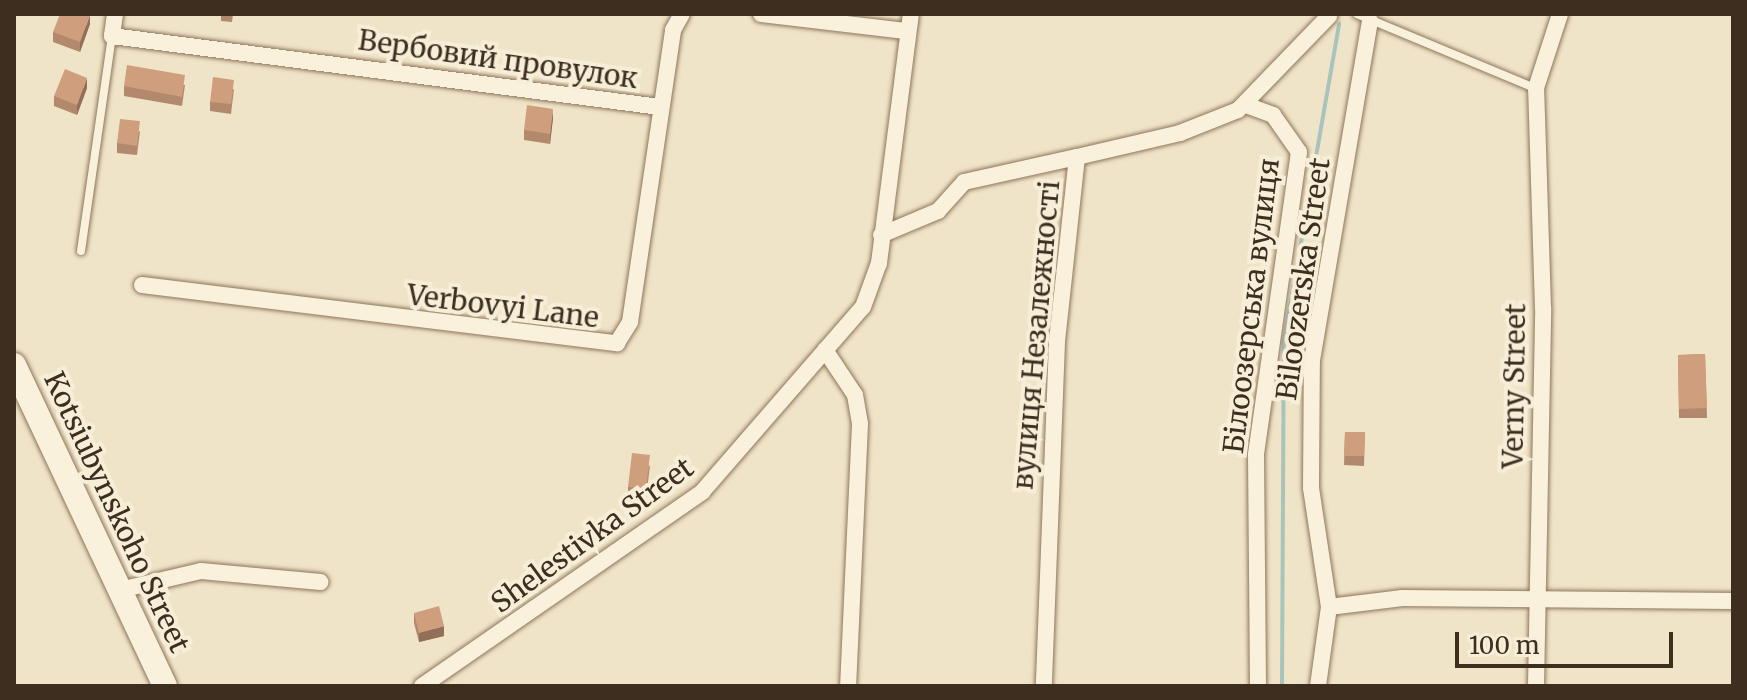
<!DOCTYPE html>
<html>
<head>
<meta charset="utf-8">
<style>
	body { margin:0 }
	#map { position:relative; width:1747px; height:700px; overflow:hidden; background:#f0e4c8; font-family:Merriweather,serif }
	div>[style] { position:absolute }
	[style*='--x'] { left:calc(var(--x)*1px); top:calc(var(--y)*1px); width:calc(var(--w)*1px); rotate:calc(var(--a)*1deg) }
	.stream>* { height:4px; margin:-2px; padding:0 2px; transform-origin:2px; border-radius:2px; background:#a9c4bc }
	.roads { filter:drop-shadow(0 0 2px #8d765c) drop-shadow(0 0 2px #8d765c) }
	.lane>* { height:8px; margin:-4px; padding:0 4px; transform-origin:4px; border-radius:4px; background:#faf1dc }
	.street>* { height:16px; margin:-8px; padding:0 8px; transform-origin:8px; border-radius:8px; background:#faf1dc }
	.secondary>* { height:24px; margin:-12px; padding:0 12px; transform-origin:12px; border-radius:12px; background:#faf1dc }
	.wall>* { inset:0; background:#b2896c }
	.shaded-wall>* { inset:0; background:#916f58 }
	.building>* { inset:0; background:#cf9f7d }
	span { translate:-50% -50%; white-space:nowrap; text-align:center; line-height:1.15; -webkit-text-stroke:8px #f7eed8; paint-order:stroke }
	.street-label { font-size:28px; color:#3d2e20 }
	.frame { position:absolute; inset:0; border:16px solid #3d2e20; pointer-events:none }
	.scale { position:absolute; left:1455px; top:632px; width:218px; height:36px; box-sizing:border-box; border:4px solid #3d2e20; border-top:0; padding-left:10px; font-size:24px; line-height:28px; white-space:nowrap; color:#3d2e20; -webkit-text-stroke:6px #f7eed8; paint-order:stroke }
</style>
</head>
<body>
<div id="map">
	<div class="stream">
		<div style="--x:1282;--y:686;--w:346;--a:-89.7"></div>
		<div style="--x:1284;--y:340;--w:321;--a:-80.1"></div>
	</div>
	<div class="roads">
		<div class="lane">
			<div style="--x:1357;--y:14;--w:193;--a:22.6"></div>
			<div style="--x:81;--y:251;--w:217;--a:-81.8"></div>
		</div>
		<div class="street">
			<div style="--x:115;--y:14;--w:22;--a:98"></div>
			<div style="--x:112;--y:36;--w:553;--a:7.38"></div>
			<div style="--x:761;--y:14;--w:146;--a:6.7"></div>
			<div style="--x:1246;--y:105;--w:29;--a:20"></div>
			<div style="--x:1273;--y:115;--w:45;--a:54.9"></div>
			<div style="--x:1299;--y:152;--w:306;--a:98.1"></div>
			<div style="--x:1256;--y:455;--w:231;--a:89.5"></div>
			<div style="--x:1077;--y:157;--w:106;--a:-13.1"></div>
			<div style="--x:1180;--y:133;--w:62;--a:-21.6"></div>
			<div style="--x:1238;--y:110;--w:131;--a:-45.9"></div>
			<div style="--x:881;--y:235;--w:62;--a:-22.8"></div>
			<div style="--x:938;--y:211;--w:39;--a:-48"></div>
			<div style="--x:964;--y:182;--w:116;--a:-12.5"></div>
			<div style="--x:1077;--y:157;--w:186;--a:96.2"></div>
			<div style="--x:1057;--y:342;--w:344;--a:92.2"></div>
			<div style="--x:142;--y:285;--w:479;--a:7"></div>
			<div style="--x:617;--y:343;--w:25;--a:-58"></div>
			<div style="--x:630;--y:322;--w:295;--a:-81.6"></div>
			<div style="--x:673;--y:30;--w:18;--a:-61"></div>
			<div style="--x:825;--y:350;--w:54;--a:56.3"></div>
			<div style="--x:855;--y:395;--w:29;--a:80"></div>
			<div style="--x:860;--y:424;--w:262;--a:92.6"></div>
			<div style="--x:124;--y:589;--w:79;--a:-13.2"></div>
			<div style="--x:201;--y:571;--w:120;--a:5.3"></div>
			<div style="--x:1329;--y:607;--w:74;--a:-7"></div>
			<div style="--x:1402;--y:598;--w:331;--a:0.5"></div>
			<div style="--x:422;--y:686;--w:341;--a:-34.7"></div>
			<div style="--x:702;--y:492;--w:245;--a:-49"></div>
			<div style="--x:863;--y:307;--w:47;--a:-70"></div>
			<div style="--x:879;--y:263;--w:251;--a:-82.7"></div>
			<div style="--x:1318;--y:686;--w:80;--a:-82.1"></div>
			<div style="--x:1329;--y:607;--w:120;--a:-98.6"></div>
			<div style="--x:1311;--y:488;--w:128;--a:-89.6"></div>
			<div style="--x:1312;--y:360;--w:344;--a:-80.3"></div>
			<div style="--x:1536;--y:686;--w:378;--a:-88.9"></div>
			<div style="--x:1543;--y:308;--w:220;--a:-91.8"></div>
			<div style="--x:1536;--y:88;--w:78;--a:-72"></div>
		</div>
		<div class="secondary">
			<div style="--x:14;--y:365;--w:355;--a:64.8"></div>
		</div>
	</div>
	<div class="wall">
		<div style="clip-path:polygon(221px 14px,233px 14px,232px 22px,221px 21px)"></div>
		<div style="clip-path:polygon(90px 24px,80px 52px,53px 42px,53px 32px)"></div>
		<div style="clip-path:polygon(185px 85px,182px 106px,124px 96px,124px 86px)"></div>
		<div style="clip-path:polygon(87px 88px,77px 115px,54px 106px,54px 96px)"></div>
		<div style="clip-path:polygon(234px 89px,231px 114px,210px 111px,210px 102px)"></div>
		<div style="clip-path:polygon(553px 118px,550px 144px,524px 140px,524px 130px)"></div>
		<div style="clip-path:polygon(140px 131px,137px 155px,117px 153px,117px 143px)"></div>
		<div style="clip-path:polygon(1705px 354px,1707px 418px,1679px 418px,1678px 355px)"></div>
		<div style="clip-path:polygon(1345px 432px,1365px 432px,1364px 466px,1344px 465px)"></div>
		<div style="clip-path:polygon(650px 465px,646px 499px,628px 497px,628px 487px)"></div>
		<div style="clip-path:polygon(414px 613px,444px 636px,419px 642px,414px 623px)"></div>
	</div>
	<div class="shaded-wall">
		<div style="clip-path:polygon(90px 15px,90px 24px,80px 52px,80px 42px)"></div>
		<div style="clip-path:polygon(87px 78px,87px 88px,77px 115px,77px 105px)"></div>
		<div style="clip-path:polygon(553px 109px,553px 118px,550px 144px,550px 134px)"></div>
		<div style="clip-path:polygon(444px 626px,444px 636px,419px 642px,419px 633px)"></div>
	</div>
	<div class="building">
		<div style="clip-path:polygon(60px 14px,90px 15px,80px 42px,53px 32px)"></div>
		<div style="clip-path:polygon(127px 65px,185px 75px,182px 97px,124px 86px)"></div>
		<div style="clip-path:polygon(65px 69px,87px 78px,77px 105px,54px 96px)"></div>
		<div style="clip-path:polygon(213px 77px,234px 80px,231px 104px,210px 102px)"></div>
		<div style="clip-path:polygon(527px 105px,553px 109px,550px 134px,524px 130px)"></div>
		<div style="clip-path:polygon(120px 119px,140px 121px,137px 146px,117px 143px)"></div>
		<div style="clip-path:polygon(1705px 354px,1707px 408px,1679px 409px,1678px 355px)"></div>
		<div style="clip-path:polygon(1345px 432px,1365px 432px,1364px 456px,1344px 456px)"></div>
		<div style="clip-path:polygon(632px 453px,650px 455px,646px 489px,628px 487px)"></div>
		<div style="clip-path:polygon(439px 606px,444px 626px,419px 633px,414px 613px)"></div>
	</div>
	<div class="street-label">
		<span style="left:498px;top:59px;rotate:8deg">Вербовий провулок</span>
		<span style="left:1303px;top:279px;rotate:-82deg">Biloozerska Street</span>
		<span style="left:503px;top:306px;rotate:7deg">Verbovyi Lane</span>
		<span style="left:1251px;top:306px;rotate:-83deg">Білоозерська вулиця</span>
		<span style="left:1036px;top:335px;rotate:-85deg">вулиця Незалежності</span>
		<span style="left:1514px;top:386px;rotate:-89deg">Verny Street</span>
		<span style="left:117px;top:512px;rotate:65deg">Kotsiubynskoho Street</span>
		<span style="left:592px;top:535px;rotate:-36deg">Shelestivka Street</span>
	</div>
	<div class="frame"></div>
	<div class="scale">100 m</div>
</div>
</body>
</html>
